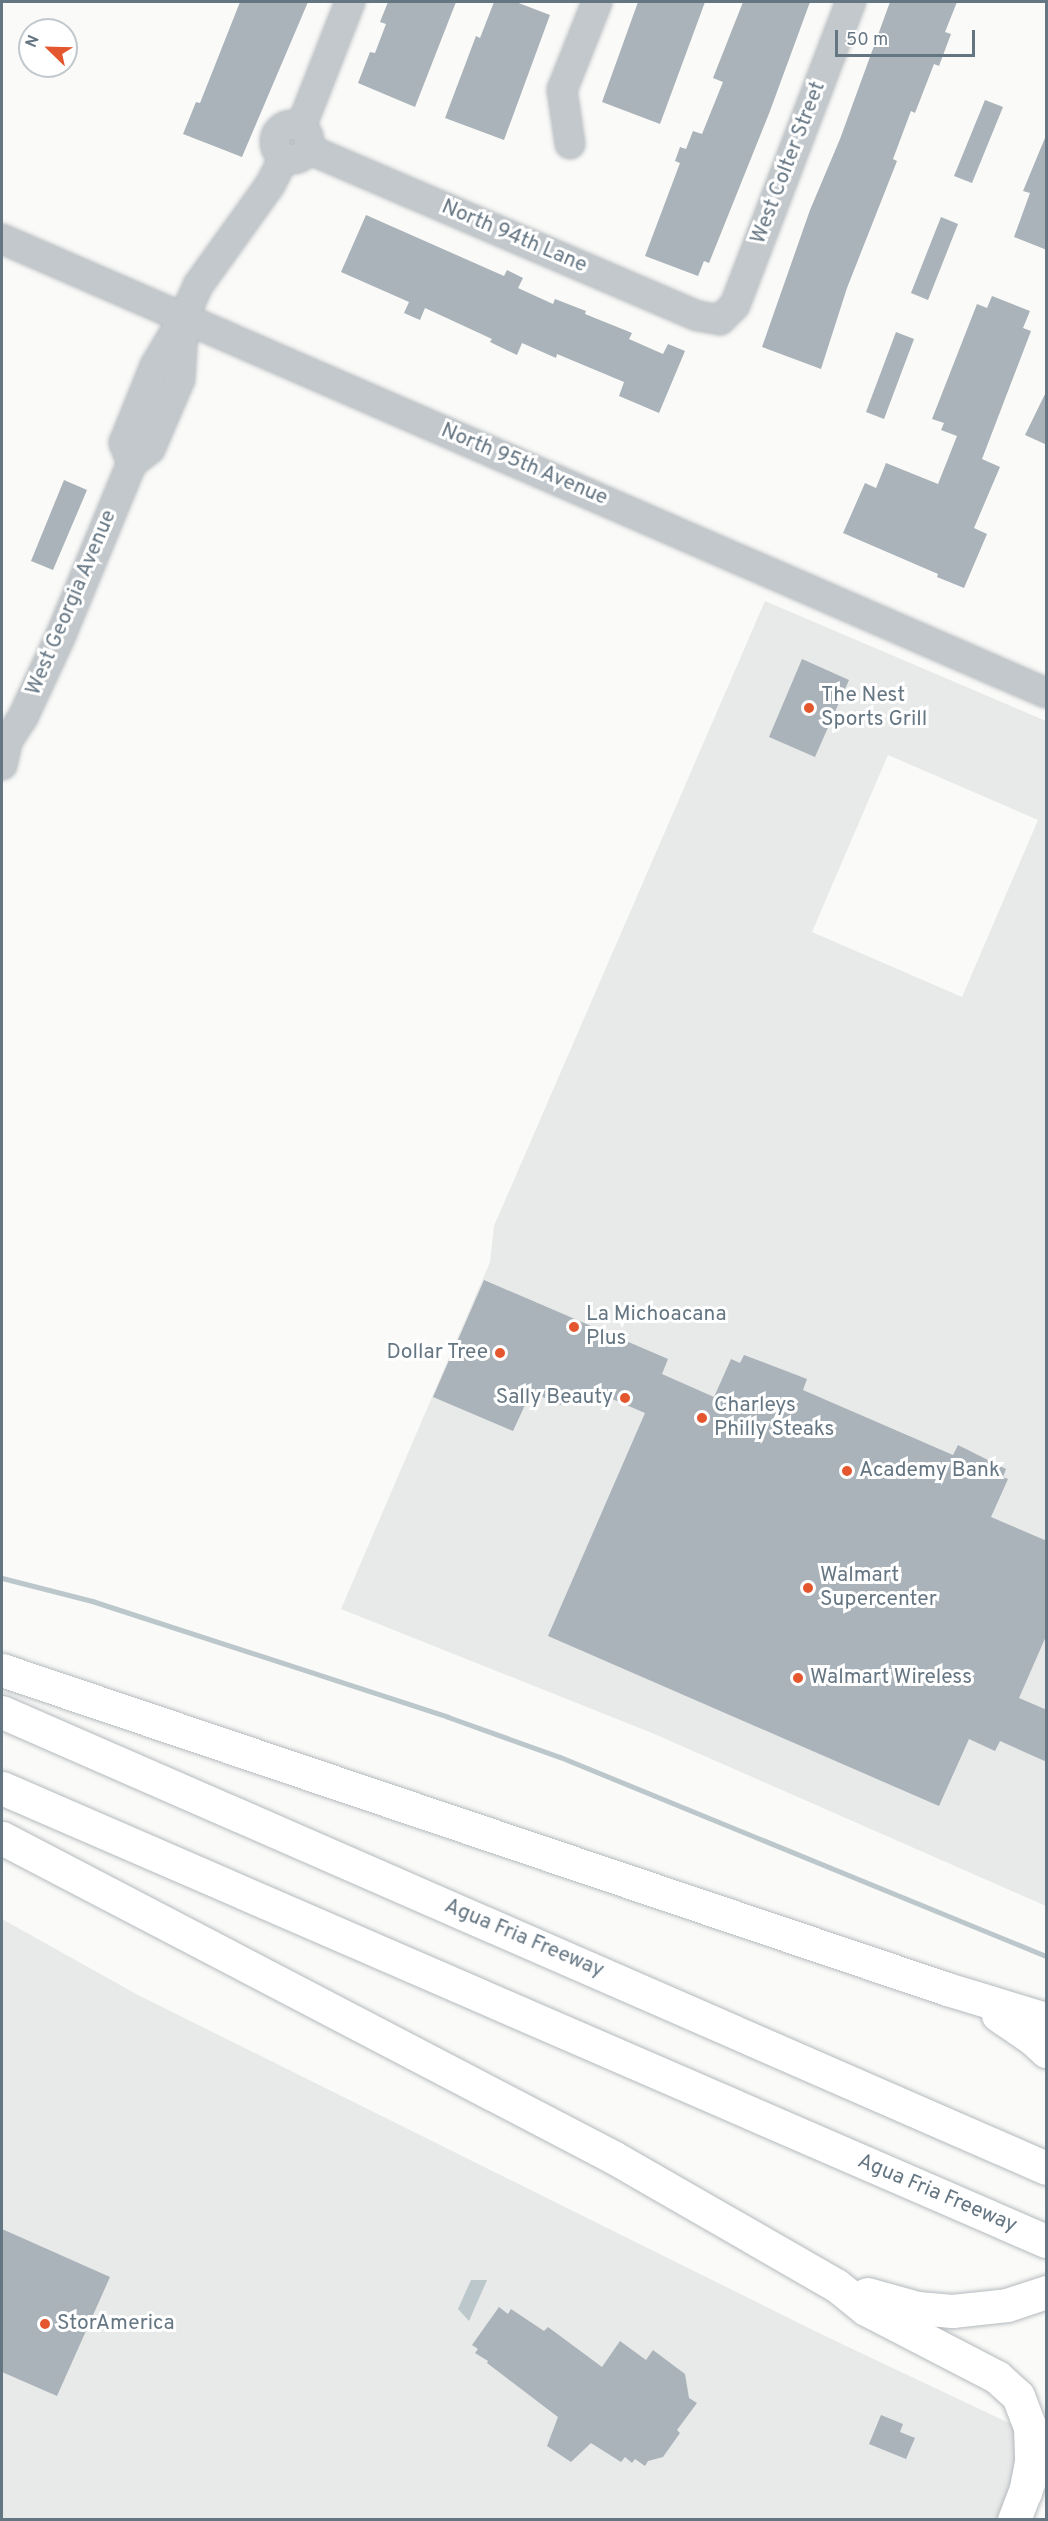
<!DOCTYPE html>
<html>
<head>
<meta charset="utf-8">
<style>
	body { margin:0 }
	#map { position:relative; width:1048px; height:2521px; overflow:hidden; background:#fafaf8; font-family:Overpass,sans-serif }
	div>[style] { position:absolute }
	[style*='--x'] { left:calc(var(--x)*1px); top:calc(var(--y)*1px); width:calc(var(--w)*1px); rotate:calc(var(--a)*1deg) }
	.built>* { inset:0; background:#e8e9e9 }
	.water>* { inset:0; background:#bbc7cb }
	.stream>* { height:5px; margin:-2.5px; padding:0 2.5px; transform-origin:2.5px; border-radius:2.5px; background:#bbc7cb }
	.building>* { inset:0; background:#aab3b9 }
	.roads { filter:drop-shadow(0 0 2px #b5babe) drop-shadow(0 0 2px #b5babe) }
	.minor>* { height:28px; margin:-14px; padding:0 14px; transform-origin:14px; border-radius:14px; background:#c3c8cc }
	.minor>.ring { margin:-14px; padding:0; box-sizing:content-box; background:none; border:28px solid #c3c8cc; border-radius:50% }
	.major>* { height:33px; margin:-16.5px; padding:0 16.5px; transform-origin:16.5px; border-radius:16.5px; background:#fff }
	.highway>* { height:33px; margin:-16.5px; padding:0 16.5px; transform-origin:16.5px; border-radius:16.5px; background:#fff }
	.dots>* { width:16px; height:16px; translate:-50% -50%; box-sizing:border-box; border:3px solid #fff; border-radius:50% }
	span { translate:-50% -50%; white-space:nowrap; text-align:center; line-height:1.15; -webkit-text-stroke:6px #fff; paint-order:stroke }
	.street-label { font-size:21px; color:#657683 }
	.poi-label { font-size:21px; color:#657683 }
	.left { translate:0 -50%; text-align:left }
	.right { translate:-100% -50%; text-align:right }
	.frame { position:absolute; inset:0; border:3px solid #657683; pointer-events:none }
	.north { position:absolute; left:18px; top:18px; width:60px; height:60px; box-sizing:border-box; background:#fff; border:2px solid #c1c8cd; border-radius:50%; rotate:293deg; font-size:16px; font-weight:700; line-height:24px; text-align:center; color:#657683 }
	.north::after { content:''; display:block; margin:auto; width:21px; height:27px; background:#e4572e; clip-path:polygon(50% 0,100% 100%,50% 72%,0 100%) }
	.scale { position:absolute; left:835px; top:30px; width:140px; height:27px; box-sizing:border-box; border:3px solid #657683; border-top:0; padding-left:8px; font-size:18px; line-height:21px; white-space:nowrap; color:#657683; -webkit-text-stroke:4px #fff; paint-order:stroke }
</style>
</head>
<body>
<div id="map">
	<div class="built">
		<div style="clip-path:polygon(evenodd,765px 601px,1046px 721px,1046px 1906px,652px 1733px,341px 1609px,490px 1262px,494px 1226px,765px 601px,888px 755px,1038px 820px,962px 997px,812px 932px,888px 755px)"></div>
		<div style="clip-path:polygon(2px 1919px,138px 1995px,823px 2335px,1024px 2430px,1024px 2455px,1000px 2519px,2px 2519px)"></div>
	</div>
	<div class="water">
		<div style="clip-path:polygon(471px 2280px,487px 2280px,469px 2321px,458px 2309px)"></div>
	</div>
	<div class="stream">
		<div style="--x:2;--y:1578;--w:93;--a:14.3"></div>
		<div style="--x:92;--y:1601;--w:374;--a:18"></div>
		<div style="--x:448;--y:1717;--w:119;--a:19.7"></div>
		<div style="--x:560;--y:1757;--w:525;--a:22.27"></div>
	</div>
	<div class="building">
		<div style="clip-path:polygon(240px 2px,308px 2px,242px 157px,183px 134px,196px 102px,200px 103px)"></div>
		<div style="clip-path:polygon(388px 2px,456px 2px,415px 107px,358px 83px,370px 52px,375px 53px,386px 24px,380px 22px)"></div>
		<div style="clip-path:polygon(494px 2px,516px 2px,550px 15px,504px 140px,445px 118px,476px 36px,480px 38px)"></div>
		<div style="clip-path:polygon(638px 2px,705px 2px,660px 124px,602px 102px)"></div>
		<div style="clip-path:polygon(743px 2px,810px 2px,770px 111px,709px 263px,704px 261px,698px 276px,645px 256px,680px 163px,675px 161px,680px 147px,686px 149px,693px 131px,702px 134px,723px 82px,713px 78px)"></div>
		<div style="clip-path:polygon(890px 2px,957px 2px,945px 32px,951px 34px,939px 66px,934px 64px,915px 113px,911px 111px,893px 159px,897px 161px,847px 288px,821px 369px,762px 347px,810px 210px,840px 139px)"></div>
		<div style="clip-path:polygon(985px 100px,1003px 107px,972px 183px,954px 176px)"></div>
		<div style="clip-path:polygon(1047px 133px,1047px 250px,1014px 237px,1030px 193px,1023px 191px)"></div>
		<div style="clip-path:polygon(366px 215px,504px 276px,507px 270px,523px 278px,518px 288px,553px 304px,555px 299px,586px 311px,585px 314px,632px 333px,629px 339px,663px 354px,668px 344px,685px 351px,659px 413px,619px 396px,624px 382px,557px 354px,556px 358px,522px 343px,517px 355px,490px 342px,492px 339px,425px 308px,420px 320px,404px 313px,409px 302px,341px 272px)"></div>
		<div style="clip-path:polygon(941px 217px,958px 224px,928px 300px,911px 293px)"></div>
		<div style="clip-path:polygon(992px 296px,1030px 311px,1023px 328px,1031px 331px,982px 459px,1000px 467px,974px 528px,987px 534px,964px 588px,937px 577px,938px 574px,843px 533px,865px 483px,876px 488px,886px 463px,938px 484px,957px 436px,941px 430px,944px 423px,932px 419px,977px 304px,987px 308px)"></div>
		<div style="clip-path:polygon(896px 332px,914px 339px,884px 419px,866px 412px)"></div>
		<div style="clip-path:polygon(1047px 390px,1047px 445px,1025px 435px)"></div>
		<div style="clip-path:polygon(64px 480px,87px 490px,53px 570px,31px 561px)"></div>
		<div style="clip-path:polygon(802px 659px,849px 680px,815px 757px,769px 737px)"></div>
		<div style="clip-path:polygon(484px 1280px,668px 1359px,662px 1374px,714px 1397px,731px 1359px,740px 1363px,744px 1355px,807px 1379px,803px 1390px,953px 1455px,958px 1445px,1006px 1469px,1003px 1477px,1008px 1479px,991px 1517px,1047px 1541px,1047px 1634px,1019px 1698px,1047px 1710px,1047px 1762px,1000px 1741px,995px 1751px,969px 1739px,939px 1806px,548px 1636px,645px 1413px,598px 1393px,594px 1401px,580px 1395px,577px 1401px,565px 1396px,561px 1405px,531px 1392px,513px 1431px,433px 1397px)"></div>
		<div style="clip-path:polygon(2px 2229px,110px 2277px,57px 2396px,2px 2372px)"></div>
		<div style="clip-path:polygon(499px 2307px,508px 2314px,511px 2309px,544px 2331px,548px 2327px,602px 2367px,620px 2341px,646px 2360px,653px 2350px,685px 2374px,689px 2398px,697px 2403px,677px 2430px,680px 2433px,663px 2457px,648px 2461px,645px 2466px,635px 2459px,632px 2463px,625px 2457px,621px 2462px,591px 2443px,571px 2462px,547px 2446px,558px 2417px,487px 2363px,488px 2361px,475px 2353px,478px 2349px,472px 2345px)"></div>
		<div style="clip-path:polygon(881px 2415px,903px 2424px,900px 2432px,915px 2438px,906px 2459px,869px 2444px)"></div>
	</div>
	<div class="roads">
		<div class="minor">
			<div class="ring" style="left:275px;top:125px;width:6px;height:6px"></div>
			<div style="--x:301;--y:127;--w:134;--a:-68.6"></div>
			<div style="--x:570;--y:144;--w:55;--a:-98.4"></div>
			<div style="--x:562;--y:90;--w:95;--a:-68.3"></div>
			<div style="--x:308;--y:149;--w:424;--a:23.2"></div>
			<div style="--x:698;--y:316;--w:22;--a:10"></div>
			<div style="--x:720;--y:320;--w:21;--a:-45"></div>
			<div style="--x:735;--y:305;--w:324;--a:-69.1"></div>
			<div style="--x:2;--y:239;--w:1138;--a:23.5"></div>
			<div style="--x:132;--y:463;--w:22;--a:-112"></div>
			<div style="--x:124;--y:443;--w:83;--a:-68.1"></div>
			<div style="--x:155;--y:366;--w:57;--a:-59.4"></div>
			<div style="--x:184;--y:317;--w:36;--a:-66"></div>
			<div style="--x:199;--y:284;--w:122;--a:-54.4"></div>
			<div style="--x:270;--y:185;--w:30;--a:-63"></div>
			<div style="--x:2;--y:765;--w:26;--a:-77"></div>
			<div style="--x:8;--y:740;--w:27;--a:-57"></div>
			<div style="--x:23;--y:717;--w:90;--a:-65.1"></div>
			<div style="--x:61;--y:635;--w:186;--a:-67.6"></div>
			<div style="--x:132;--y:463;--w:23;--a:-38"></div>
			<div style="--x:150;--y:449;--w:76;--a:-66.8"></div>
			<div style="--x:180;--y:379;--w:62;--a:-86.3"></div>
		</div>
		<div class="major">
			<div style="--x:1014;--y:2520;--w:59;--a:-69.1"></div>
		</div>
		<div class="highway">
			<div style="--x:2;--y:1670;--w:997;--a:18.65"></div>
			<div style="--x:947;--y:1989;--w:103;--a:16.9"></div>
			<div style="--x:2;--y:1712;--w:1139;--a:23.59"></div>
			<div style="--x:2;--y:1788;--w:1138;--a:23.46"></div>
			<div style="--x:2;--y:1838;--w:689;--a:27.57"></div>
			<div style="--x:613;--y:2157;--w:257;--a:29.9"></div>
			<div style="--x:836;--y:2285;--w:38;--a:39"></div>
			<div style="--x:866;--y:2309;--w:148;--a:27.4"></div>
			<div style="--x:997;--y:2377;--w:28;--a:42"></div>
			<div style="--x:1018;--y:2396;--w:33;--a:69"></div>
			<div style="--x:1030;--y:2427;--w:35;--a:88"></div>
			<div style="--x:1031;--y:2462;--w:31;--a:101"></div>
			<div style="--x:998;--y:2015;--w:42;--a:34.4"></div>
			<div style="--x:1033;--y:2039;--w:18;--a:43"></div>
			<div style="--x:867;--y:2294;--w:53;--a:15.4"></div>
			<div style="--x:918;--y:2308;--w:34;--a:5"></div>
			<div style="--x:952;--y:2311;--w:55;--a:-6.2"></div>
			<div style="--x:1007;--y:2305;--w:41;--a:-18.4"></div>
		</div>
	</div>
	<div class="dots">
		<div style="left:809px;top:708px;background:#e4572e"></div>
		<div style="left:574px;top:1327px;background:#e4572e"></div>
		<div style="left:500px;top:1353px;background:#e4572e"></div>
		<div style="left:625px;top:1398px;background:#e4572e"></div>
		<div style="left:702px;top:1418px;background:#e4572e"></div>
		<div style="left:847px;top:1471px;background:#e4572e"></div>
		<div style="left:808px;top:1588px;background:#e4572e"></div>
		<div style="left:798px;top:1678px;background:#e4572e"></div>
		<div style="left:45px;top:2324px;background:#e4572e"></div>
	</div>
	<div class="street-label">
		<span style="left:789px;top:163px;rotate:-69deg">West Colter Street</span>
		<span style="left:514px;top:237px;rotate:23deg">North 94th Lane</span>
		<span style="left:524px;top:465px;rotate:23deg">North 95th Avenue</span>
		<span style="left:72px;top:603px;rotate:-67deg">West Georgia Avenue</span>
		<span style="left:524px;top:1939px;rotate:23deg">Agua Fria Freeway</span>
		<span style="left:937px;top:2194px;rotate:23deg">Agua Fria Freeway</span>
	</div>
	<div class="poi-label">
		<span class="left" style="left:821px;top:708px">The Nest<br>Sports Grill</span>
		<span class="left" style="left:586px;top:1327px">La Michoacana<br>Plus</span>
		<span class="right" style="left:488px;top:1353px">Dollar Tree</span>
		<span class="right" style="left:613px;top:1398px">Sally Beauty</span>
		<span class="left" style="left:714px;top:1418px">Charleys<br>Philly Steaks</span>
		<span class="left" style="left:859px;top:1471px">Academy Bank</span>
		<span class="left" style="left:820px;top:1588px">Walmart<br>Supercenter</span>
		<span class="left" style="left:810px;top:1678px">Walmart Wireless</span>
		<span class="left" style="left:57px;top:2324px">StorAmerica</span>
	</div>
	<div class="frame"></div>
	<div class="north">N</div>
	<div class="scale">50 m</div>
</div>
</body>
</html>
